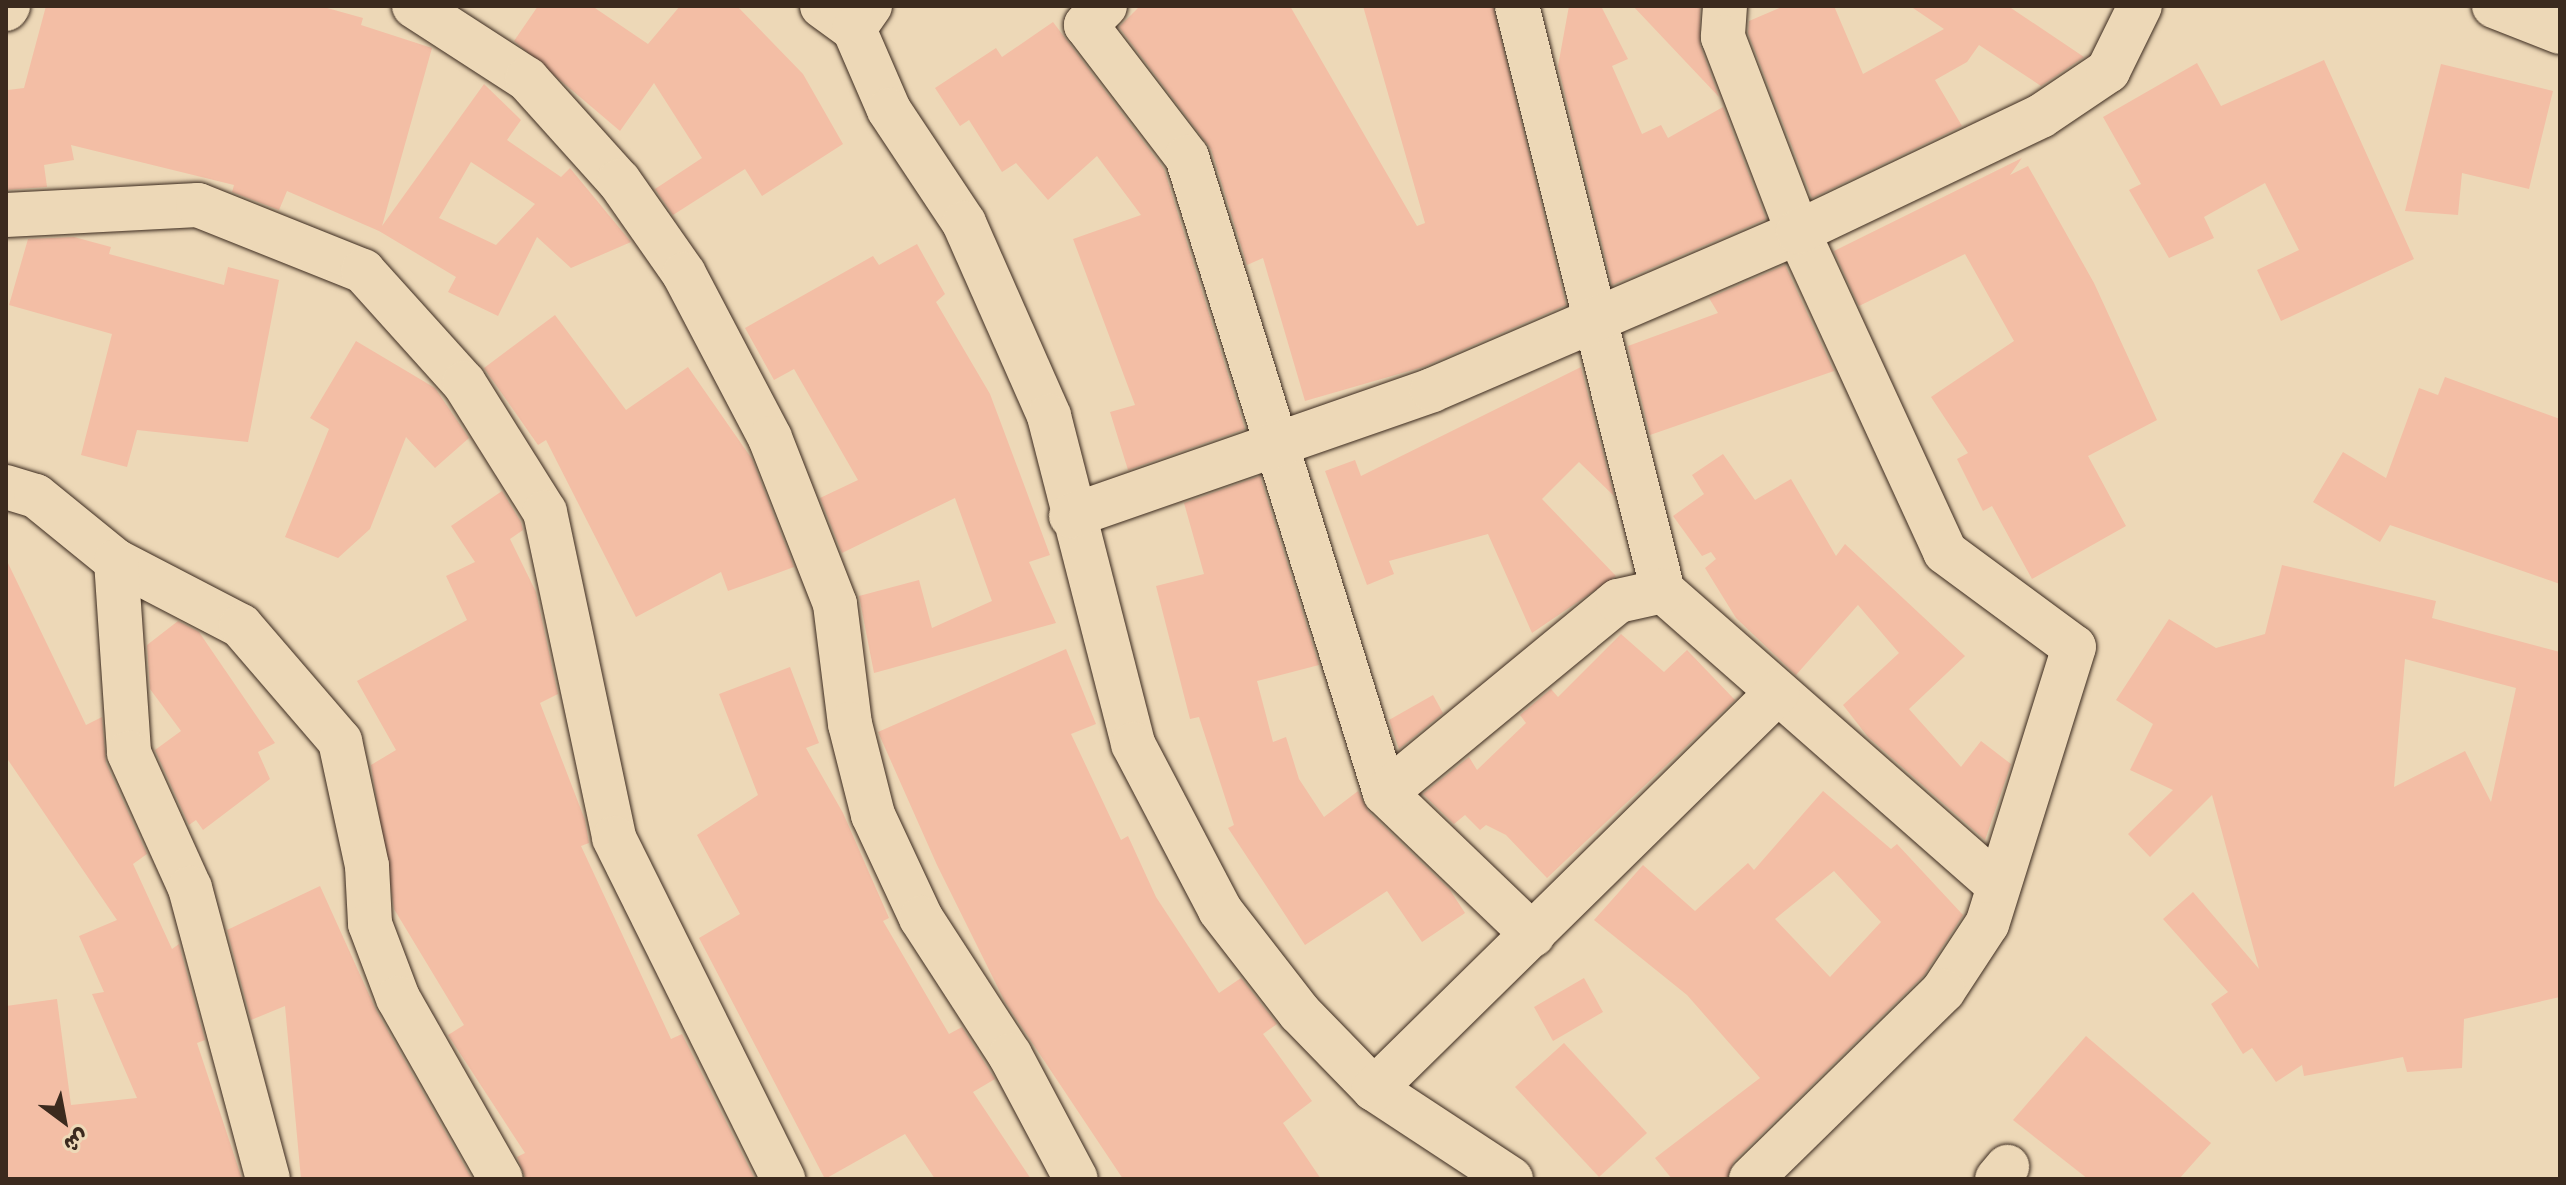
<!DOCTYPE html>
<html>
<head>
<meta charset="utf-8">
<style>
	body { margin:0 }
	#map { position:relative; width:2566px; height:1185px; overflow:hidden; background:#edd8b7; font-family:Mali,"Playpen Sans Arabic",sans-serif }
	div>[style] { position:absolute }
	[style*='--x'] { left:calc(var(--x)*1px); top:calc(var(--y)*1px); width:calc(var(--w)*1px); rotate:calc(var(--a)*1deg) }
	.building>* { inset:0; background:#f3bea5 }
	.roads { filter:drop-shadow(0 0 2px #3b2a1e) drop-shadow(0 0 2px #3b2a1e) }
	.minor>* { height:44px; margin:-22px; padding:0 22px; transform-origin:22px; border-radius:22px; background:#edd8b7 }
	span { translate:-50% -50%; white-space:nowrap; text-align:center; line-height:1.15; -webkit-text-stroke:6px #edd8b7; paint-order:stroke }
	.frame { position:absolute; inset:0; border:8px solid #3b2a1e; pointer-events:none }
	.north { position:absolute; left:24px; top:1081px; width:80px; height:80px; -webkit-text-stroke:6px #edd8b7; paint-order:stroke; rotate:148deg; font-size:22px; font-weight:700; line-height:32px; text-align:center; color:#3b2a1e }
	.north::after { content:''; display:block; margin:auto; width:28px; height:36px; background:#3b2a1e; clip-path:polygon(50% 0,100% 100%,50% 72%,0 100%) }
</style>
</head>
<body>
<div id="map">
	<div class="building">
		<div style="clip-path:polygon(evenodd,46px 6px,320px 6px,363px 18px,361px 25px,432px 48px,382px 226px,484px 84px,521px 120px,507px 140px,561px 177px,570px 168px,631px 242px,571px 268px,537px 237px,498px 316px,448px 292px,456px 277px,379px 231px,287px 191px,279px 210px,232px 192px,234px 185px,71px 145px,74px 160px,44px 165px,47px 187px,6px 190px,8px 90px,24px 88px,46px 6px,471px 162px,535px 204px,496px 245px,439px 218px,471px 162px)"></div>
		<div style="clip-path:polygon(538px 6px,592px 6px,648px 44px,680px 6px,737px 6px,803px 74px,843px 144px,762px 196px,745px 169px,673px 215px,655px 189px,702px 158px,654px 83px,620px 131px,514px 41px)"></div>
		<div style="clip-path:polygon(1140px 6px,1290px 6px,1417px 226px,1425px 223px,1363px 6px,1493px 6px,1566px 305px,1423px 367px,1305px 401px,1263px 258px,1247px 265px,1211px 149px,1119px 27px)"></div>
		<div style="clip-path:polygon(1569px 6px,1601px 6px,1628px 59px,1612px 66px,1642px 134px,1661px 125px,1668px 138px,1723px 107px,1766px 219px,1612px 285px,1558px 66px)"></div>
		<div style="clip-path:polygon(1633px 6px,1700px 6px,1700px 45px,1719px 97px)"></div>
		<div style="clip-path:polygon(1784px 6px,1834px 6px,1863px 74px,1944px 29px,1910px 6px,2008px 6px,2084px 57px,2041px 86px,1979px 45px,1967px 62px,1935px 80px,1962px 126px,1812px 198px,1748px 33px,1749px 21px)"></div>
		<div style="clip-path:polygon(1053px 22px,1164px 169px,1245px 429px,1128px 470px,1110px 412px,1135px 405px,1073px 239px,1141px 215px,1097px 156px,1048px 200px,1016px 163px,1002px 172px,969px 120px,960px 126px,935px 88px,996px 48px,1002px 57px)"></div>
		<div style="clip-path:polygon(2324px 60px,2414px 259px,2281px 321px,2257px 270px,2299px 250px,2265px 183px,2204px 217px,2214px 238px,2169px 258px,2129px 190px,2141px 184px,2103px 117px,2197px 63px,2221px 106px)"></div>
		<div style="clip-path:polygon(2441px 64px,2553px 91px,2529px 189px,2462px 173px,2458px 215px,2405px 211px)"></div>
		<div style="clip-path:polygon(2022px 158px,2010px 175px,2028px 166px,2094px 283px,2157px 420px,2088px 456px,2126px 526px,2032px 579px,1992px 506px,1983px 511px,1957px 459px,1968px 453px,1931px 397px,2014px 341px,1965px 254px,1859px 306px,1834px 251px)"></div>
		<div style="clip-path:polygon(74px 237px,111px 247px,109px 254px,224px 285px,228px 267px,279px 280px,248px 442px,137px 430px,127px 467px,81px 455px,112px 334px,9px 305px,28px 239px)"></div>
		<div style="clip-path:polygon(917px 244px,945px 294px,936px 302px,990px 394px,1023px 482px,1050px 555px,1029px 562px,1056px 623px,874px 673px,859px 596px,919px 580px,932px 628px,992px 601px,955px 498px,842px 553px,820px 498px,858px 480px,794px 369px,774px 380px,745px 328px,873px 256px,879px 265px)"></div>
		<div style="clip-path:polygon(1785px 265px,1834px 371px,1650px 435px,1628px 346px,1718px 313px,1709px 298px)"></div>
		<div style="clip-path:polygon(555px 315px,626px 410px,688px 367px,752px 459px,794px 567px,728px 591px,721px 572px,636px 617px,546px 440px,538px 445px,484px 368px)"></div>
		<div style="clip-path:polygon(356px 341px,435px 388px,469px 438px,435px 468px,406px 437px,370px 529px,338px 558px,285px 537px,329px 429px,310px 418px)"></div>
		<div style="clip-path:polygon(1581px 367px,1614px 496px,1579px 462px,1542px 499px,1616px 576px,1532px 633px,1488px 534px,1389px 561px,1394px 574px,1367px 585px,1325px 471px,1355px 460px,1361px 476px)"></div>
		<div style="clip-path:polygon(2445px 377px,2560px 419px,2560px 584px,2390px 525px,2380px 542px,2313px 502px,2343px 452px,2386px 478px,2419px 388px,2438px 395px)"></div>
		<div style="clip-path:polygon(1723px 454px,1755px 500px,1791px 479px,1836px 556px,1845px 544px,1965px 656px,1909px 709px,1961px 767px,1981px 741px,2011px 764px,1985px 840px,1868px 737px,1843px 705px,1899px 653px,1858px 605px,1796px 675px,1736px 618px,1705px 568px,1716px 559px,1711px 552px,1702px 556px,1673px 516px,1704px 494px,1692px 475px)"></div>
		<div style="clip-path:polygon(1260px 476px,1319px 665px,1257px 681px,1273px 742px,1286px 737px,1299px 779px,1324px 817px,1358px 791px,1368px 811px,1450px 890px,1465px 913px,1422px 942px,1387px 891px,1305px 945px,1228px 828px,1234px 825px,1199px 717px,1190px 719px,1156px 586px,1204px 574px,1184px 503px)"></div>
		<div style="clip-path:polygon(502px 491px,521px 522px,523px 530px,510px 539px,536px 592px,558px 694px,540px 703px,585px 820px,589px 843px,581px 846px,671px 1039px,682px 1034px,755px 1179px,526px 1179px,517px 1157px,525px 1153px,448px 1035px,464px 1025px,394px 909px,371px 765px,396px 750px,357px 681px,467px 620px,446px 576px,475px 562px,451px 526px)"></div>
		<div style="clip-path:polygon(6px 559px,86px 725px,102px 717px,106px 763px,147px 854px,133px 864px,172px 949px,179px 944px,205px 1040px,197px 1043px,242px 1179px,7px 1179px,6px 1006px,57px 999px,71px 1105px,137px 1098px,92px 994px,104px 992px,79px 936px,117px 920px,6px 757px)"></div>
		<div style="clip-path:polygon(evenodd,2282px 565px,2436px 601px,2432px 618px,2560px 652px,2560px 997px,2464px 1019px,2462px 1068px,2407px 1072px,2403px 1057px,2304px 1076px,2302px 1065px,2276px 1082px,2252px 1048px,2243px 1054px,2211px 1004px,2228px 992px,2163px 919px,2193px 892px,2259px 969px,2212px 795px,2150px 857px,2128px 834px,2173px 790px,2130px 770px,2153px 724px,2116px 700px,2169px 619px,2216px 648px,2265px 634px,2282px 565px,2405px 659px,2516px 688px,2491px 802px,2465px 751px,2394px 787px,2405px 659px)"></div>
		<div style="clip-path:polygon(178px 621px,199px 632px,275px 743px,258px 752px,270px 779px,203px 830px,196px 820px,189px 825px,155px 750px,181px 731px,150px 689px,147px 645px)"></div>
		<div style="clip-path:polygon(1621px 634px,1664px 672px,1687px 650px,1735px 700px,1547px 878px,1506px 835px,1486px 825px,1480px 830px,1465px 815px,1454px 824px,1423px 794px,1469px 757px,1477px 770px,1526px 723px,1520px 715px,1551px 689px,1558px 697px)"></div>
		<div style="clip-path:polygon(1066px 649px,1096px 724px,1071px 734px,1121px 840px,1128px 836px,1156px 897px,1219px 993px,1241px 978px,1277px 1024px,1263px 1034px,1312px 1101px,1283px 1123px,1321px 1179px,1123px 1179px,1005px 1002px,937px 865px,878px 732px)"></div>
		<div style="clip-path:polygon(790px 667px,819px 743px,806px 748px,843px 813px,889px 918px,883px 921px,949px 1034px,962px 1027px,988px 1068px,995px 1079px,973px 1092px,1031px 1179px,935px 1179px,905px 1134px,825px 1179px,699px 938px,740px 914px,697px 835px,758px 795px,719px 694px)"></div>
		<div style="clip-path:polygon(1433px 695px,1443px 713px,1399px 749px,1389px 720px)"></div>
		<div style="clip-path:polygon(evenodd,1823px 791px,1891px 849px,1897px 844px,1963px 915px,1924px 975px,1734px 1161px,1727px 1179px,1672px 1179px,1655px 1158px,1760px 1078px,1687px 995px,1594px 920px,1643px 865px,1695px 911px,1748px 863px,1754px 870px,1823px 791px,1834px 871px,1881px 922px,1830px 977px,1775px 919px,1834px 871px)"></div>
		<div style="clip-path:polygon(320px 886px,376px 1010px,472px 1179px,301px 1179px,285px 1006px,251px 1020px,227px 930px)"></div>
		<div style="clip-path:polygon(1584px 978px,1603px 1012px,1553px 1041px,1534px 1007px)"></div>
		<div style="clip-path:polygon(2086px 1036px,2211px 1143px,2179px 1179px,2088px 1179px,2013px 1120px)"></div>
		<div style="clip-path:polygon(1564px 1043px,1647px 1133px,1599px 1177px,1515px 1087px)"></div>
	</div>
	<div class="roads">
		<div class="minor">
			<div style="--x:414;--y:6;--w:135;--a:32.9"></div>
			<div style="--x:527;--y:79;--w:137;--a:48"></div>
			<div style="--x:619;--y:181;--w:113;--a:55"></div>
			<div style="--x:684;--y:274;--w:185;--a:62.3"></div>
			<div style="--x:770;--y:438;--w:178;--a:68.6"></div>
			<div style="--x:835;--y:604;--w:121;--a:82.9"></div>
			<div style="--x:850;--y:724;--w:94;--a:75.8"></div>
			<div style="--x:873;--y:815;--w:114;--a:65"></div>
			<div style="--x:921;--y:918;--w:163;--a:57"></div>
			<div style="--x:1010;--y:1055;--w:140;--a:62"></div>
			<div style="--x:822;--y:6;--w:39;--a:36"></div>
			<div style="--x:870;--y:6;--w:28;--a:125"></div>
			<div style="--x:854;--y:29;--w:88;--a:66.6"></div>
			<div style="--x:889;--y:110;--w:136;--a:56.4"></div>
			<div style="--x:964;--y:223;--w:211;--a:66.2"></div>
			<div style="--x:1049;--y:416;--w:339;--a:75.6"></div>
			<div style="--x:1133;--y:744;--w:187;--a:62.3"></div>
			<div style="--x:1220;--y:910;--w:130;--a:52.2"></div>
			<div style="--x:1300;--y:1013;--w:106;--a:45.8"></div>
			<div style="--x:1374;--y:1089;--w:164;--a:33.3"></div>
			<div style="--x:1105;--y:6;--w:27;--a:135"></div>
			<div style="--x:1086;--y:25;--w:166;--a:52.6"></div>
			<div style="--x:1187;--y:157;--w:666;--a:72.71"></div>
			<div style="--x:1385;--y:793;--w:205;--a:43.8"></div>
			<div style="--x:1517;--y:6;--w:603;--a:75.99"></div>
			<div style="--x:1663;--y:591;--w:446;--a:41.3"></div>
			<div style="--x:1725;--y:6;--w:31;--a:94"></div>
			<div style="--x:1723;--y:37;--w:209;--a:69"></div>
			<div style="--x:1798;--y:232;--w:352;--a:65.3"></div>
			<div style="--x:1945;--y:552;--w:160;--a:36.4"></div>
			<div style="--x:2074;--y:647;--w:290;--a:107.4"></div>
			<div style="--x:1987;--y:924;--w:80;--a:123.3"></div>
			<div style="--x:1943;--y:991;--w:269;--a:135.6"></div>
			<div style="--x:2494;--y:6;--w:71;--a:21.5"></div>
			<div style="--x:6;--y:9;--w:4;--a:-56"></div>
			<div style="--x:6;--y:215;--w:192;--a:-3"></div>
			<div style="--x:198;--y:205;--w:178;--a:21.8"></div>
			<div style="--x:363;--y:271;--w:151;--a:48"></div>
			<div style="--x:464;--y:383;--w:152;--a:57.9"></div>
			<div style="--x:545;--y:512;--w:333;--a:78"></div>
			<div style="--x:614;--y:838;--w:381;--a:63.6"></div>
			<div style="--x:6;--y:487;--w:31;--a:17"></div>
			<div style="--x:36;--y:496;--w:103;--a:39.1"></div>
			<div style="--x:116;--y:561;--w:141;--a:27.5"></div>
			<div style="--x:241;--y:626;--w:152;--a:49.3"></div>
			<div style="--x:340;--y:741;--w:128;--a:77.8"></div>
			<div style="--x:367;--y:866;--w:58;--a:87"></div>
			<div style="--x:370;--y:924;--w:79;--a:69.3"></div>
			<div style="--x:398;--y:998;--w:208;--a:60.4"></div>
			<div style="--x:1071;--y:516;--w:382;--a:-19.2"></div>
			<div style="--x:1432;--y:390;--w:399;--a:-23.3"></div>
			<div style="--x:1798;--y:232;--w:269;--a:-25.5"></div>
			<div style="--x:2041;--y:116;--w:81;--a:-33.9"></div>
			<div style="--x:2108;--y:71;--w:72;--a:-63.8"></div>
			<div style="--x:116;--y:561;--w:192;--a:86.1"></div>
			<div style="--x:129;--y:753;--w:148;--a:65.7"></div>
			<div style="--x:190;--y:888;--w:301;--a:75"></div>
			<div style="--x:1385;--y:793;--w:302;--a:-39.5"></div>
			<div style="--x:1618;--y:601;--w:46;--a:-12.5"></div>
			<div style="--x:1374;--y:1089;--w:566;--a:-44.5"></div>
			<div style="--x:1997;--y:1179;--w:16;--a:-50"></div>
		</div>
	</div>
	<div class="frame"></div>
	<div class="north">ش</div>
</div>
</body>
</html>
